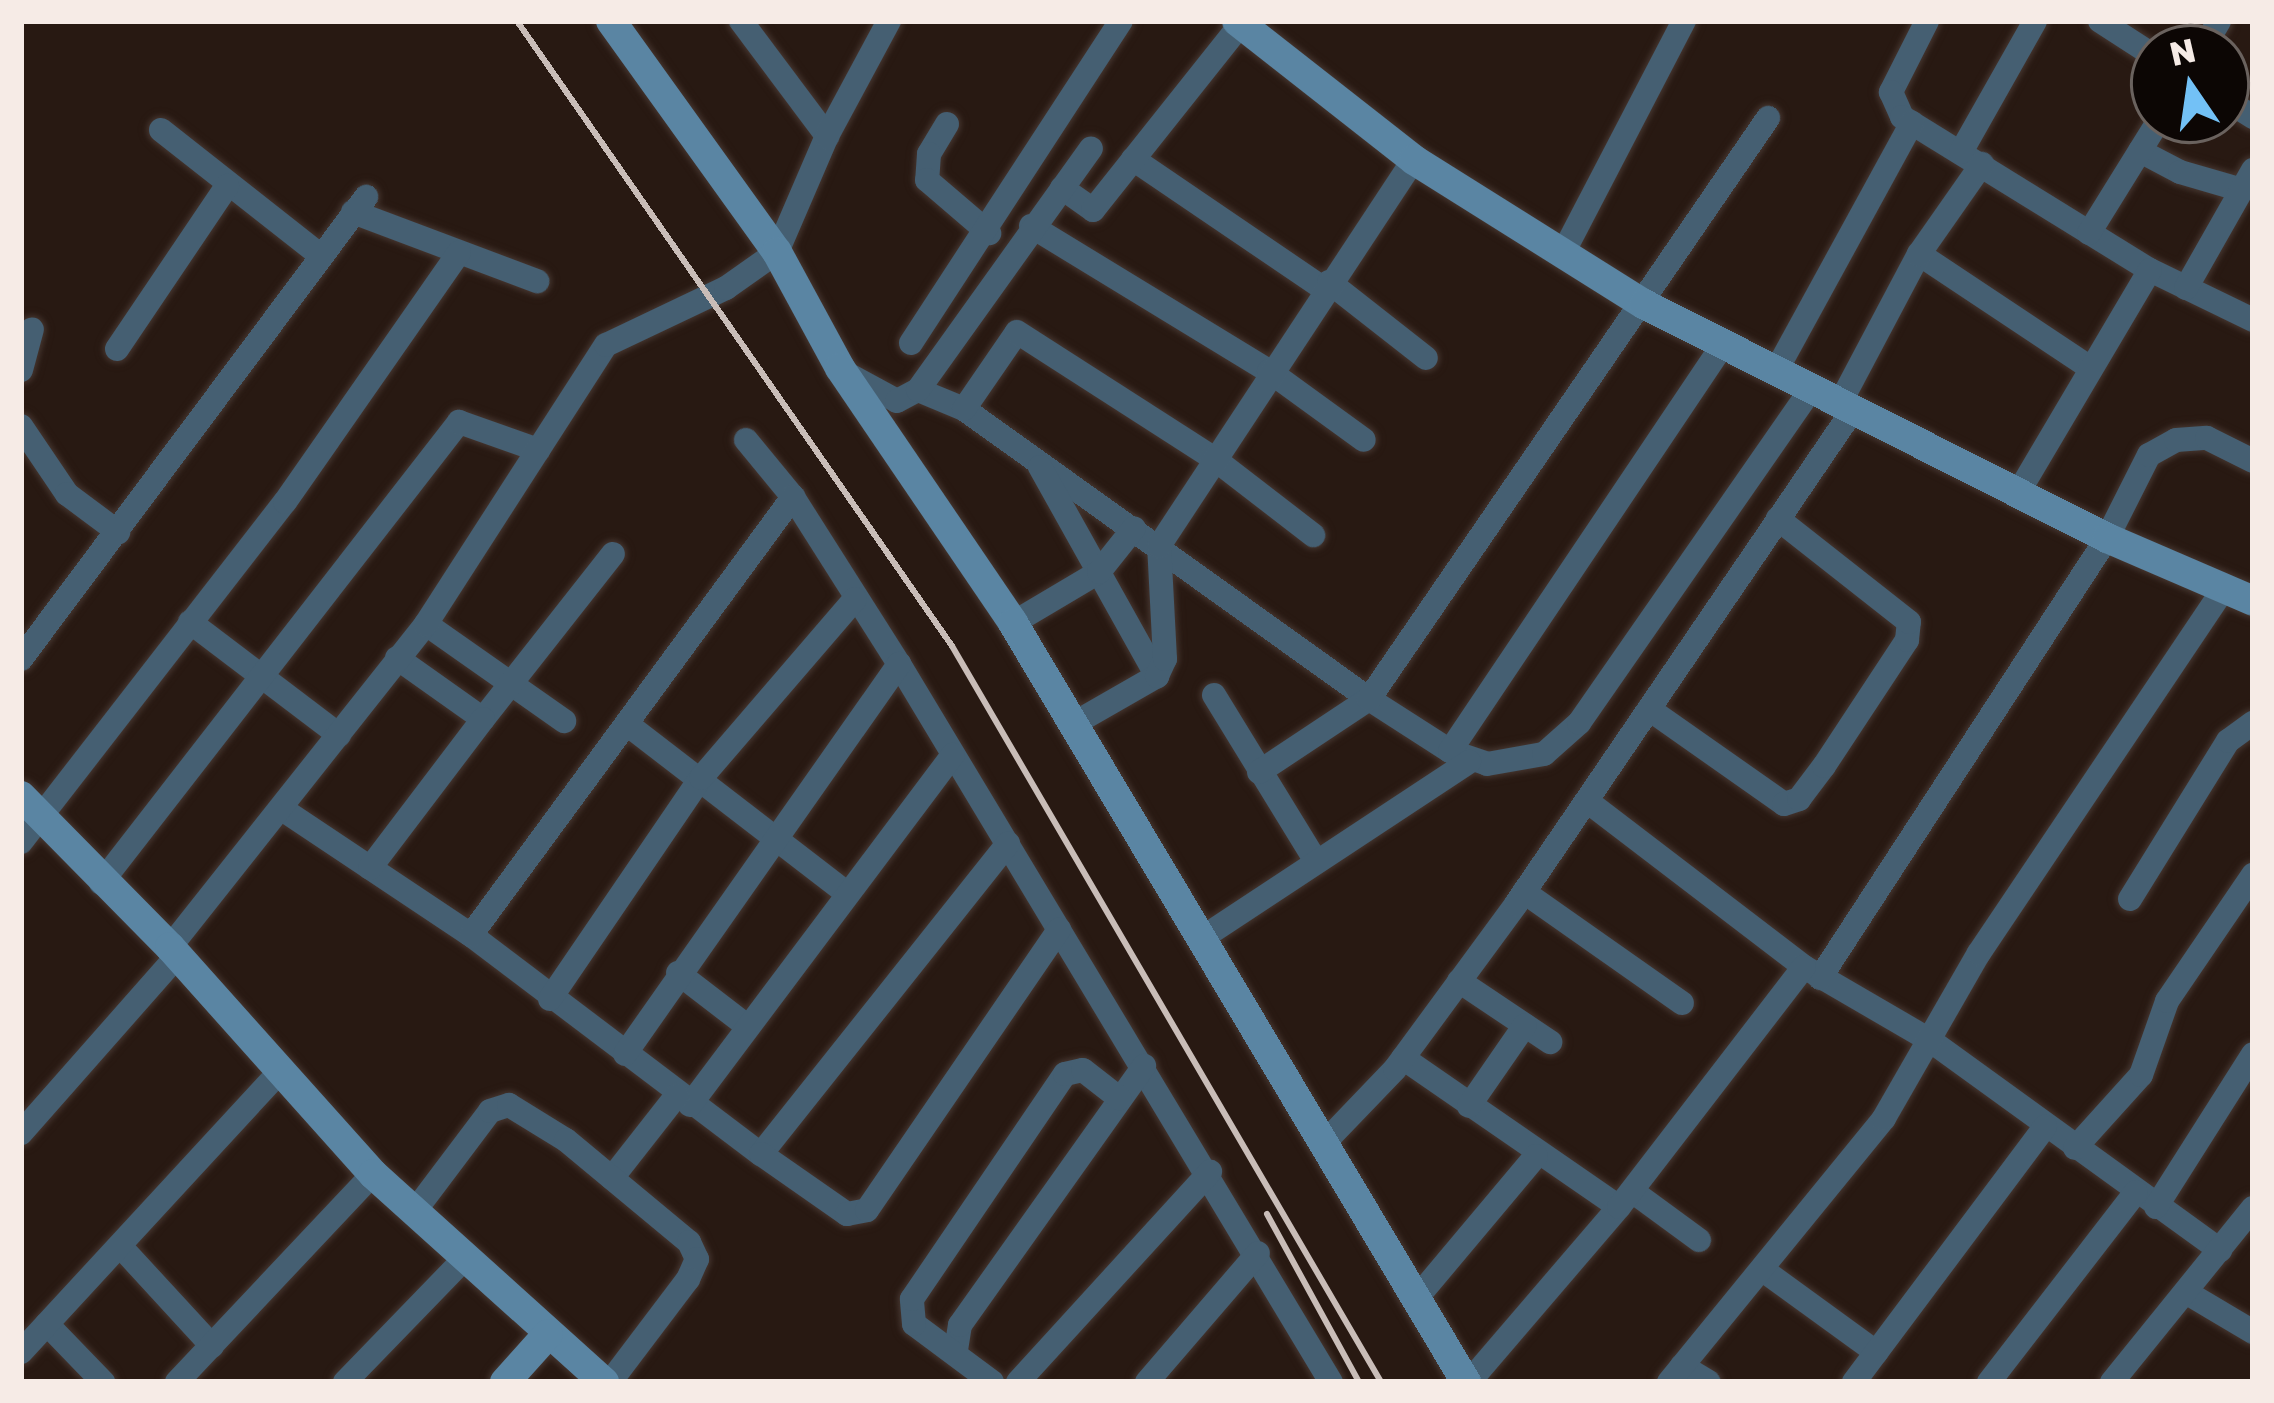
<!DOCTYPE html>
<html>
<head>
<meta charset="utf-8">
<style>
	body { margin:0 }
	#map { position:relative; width:2274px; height:1403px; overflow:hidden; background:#281912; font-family:"Golos Text",sans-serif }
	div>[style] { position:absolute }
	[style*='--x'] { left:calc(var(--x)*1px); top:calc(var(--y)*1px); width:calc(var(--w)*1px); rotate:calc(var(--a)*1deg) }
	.roads { filter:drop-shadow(0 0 3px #453630) drop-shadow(0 0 3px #453630) }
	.street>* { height:24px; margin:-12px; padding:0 12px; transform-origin:12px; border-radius:12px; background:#455f72 }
	.secondary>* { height:30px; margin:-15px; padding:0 15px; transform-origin:15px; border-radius:15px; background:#5a85a3 }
	.rail>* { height:6px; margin:-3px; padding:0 3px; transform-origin:3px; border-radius:3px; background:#c9bdb8 }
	span { translate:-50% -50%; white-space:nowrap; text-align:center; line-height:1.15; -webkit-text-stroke:9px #0c0604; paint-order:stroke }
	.frame { position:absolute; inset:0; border:24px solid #f6ebe6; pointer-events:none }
	.north { position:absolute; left:2130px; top:24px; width:120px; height:120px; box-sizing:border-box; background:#0c0604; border:3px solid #6a625e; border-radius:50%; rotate:347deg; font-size:33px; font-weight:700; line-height:48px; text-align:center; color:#f6ebe6 }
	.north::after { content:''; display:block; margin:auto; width:42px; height:54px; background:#73c1f6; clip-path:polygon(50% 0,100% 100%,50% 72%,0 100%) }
</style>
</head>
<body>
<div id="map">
	<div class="roads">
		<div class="street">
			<div style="--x:741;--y:21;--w:144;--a:53.2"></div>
			<div style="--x:1927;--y:21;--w:80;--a:116.9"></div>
			<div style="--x:1891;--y:92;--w:27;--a:66"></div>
			<div style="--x:1902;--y:117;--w:291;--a:31.7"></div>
			<div style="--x:2150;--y:270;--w:114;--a:25.9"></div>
			<div style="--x:2100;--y:21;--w:64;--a:32.9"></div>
			<div style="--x:2203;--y:48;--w:31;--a:-59"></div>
			<div style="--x:2226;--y:100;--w:32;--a:32"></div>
			<div style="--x:947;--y:124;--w:35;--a:121"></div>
			<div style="--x:929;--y:154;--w:26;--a:94"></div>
			<div style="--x:927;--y:180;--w:82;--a:40.5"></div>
			<div style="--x:161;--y:130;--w:204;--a:38.2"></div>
			<div style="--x:2140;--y:151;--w:45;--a:27.7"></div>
			<div style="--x:2180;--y:172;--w:65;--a:16.2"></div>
			<div style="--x:1961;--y:152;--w:150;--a:-60.5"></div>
			<div style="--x:1133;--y:159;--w:231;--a:34.2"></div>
			<div style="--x:1062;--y:188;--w:38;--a:35"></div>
			<div style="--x:1093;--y:210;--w:238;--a:-51.5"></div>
			<div style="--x:353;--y:212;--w:197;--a:20.6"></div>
			<div style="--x:1031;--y:226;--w:279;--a:31.4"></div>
			<div style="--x:1269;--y:371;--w:117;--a:36"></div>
			<div style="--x:2089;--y:233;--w:133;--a:-58.2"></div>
			<div style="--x:1919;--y:254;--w:204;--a:33.6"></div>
			<div style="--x:1562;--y:255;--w:264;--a:-62.5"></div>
			<div style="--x:1329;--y:282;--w:123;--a:38.1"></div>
			<div style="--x:2186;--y:288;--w:136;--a:-60.4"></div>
			<div style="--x:911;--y:343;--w:384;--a:-56.9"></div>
			<div style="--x:117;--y:349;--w:197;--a:-56"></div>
			<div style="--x:21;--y:370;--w:42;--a:-75"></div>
			<div style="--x:1776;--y:371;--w:283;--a:-61.3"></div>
			<div style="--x:851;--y:376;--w:52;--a:28.5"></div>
			<div style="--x:897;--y:401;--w:24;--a:-28"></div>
			<div style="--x:918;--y:390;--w:50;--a:22.4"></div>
			<div style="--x:964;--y:409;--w:498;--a:35.6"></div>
			<div style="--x:1369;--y:699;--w:96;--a:32.7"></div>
			<div style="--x:1450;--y:751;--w:39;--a:19"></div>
			<div style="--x:1487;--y:764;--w:58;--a:-10"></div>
			<div style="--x:1544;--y:754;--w:47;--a:-41.5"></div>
			<div style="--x:1579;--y:723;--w:407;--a:-55.2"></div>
			<div style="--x:918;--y:390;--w:297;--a:-54.4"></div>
			<div style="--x:1840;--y:403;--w:169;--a:-62.1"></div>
			<div style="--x:1919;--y:254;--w:110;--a:-55"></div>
			<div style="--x:964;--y:409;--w:93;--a:-55.5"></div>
			<div style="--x:1017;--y:332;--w:232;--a:32.7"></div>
			<div style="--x:1212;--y:457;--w:128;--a:37.7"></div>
			<div style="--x:21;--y:426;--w:82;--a:55.9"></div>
			<div style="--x:67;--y:494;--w:64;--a:36.7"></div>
			<div style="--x:746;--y:440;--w:74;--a:50.5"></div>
			<div style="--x:793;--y:497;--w:198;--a:57.6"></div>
			<div style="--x:899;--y:664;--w:838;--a:58.97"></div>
			<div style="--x:1040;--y:467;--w:240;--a:60.8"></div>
			<div style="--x:2018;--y:493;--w:259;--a:-59.4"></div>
			<div style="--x:190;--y:622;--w:187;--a:37.2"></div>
			<div style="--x:1013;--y:623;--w:100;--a:-30.7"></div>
			<div style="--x:1099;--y:572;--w:56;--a:-51.5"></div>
			<div style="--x:426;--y:624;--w:169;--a:35.1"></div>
			<div style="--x:397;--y:658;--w:105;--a:35.3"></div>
			<div style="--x:483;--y:719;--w:210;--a:-51.8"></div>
			<div style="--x:21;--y:659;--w:577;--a:-53.25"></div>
			<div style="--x:1214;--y:695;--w:193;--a:58.5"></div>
			<div style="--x:1649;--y:709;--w:165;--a:35.1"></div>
			<div style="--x:1784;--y:804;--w:16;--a:-18"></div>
			<div style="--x:1799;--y:799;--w:41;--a:-52.9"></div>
			<div style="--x:1824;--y:766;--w:151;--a:-56.6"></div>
			<div style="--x:1907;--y:640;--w:18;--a:-84"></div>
			<div style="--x:1909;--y:622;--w:167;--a:-141.8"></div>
			<div style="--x:1075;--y:723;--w:95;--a:-29.8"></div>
			<div style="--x:1157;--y:676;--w:19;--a:-65"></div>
			<div style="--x:1165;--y:659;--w:113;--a:-93"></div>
			<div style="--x:1159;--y:546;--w:463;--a:-56.6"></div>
			<div style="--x:627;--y:724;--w:274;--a:37.6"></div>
			<div style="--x:1450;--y:751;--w:490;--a:-56.1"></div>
			<div style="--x:1259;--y:772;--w:132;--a:-33.6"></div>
			<div style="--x:1369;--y:699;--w:705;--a:-55.52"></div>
			<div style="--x:1587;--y:801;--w:273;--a:37.4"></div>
			<div style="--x:1804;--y:967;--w:147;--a:30.2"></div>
			<div style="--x:1931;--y:1041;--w:357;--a:35.9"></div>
			<div style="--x:282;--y:809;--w:227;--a:33.7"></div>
			<div style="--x:471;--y:935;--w:363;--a:37.1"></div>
			<div style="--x:761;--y:1154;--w:397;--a:-51.5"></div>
			<div style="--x:21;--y:842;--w:430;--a:-52.2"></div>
			<div style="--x:285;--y:502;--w:304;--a:-55.1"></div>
			<div style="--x:370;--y:868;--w:187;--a:-52.8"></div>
			<div style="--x:101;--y:883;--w:584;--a:-52.17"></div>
			<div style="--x:459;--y:422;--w:84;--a:19.5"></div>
			<div style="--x:1524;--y:892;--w:193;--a:35.1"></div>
			<div style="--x:2130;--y:899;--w:186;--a:-58.2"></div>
			<div style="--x:2228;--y:741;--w:31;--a:-36"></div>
			<div style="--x:471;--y:935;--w:544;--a:-53.68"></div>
			<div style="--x:1202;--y:938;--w:320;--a:-33.4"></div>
			<div style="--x:170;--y:947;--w:412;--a:-51.6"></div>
			<div style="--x:426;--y:624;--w:332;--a:-57.2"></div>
			<div style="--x:606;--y:345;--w:133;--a:-25.4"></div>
			<div style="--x:726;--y:288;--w:62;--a:-35.2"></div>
			<div style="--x:777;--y:252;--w:126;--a:-66.7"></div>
			<div style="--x:827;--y:136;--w:131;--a:-61.7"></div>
			<div style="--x:678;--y:973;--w:87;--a:37.5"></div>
			<div style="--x:1820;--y:978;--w:525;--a:-56.88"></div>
			<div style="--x:2107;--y:538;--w:93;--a:-63.2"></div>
			<div style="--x:2149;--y:455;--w:31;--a:-29"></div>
			<div style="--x:2176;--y:440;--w:31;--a:-4"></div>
			<div style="--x:2207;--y:438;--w:51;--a:26.6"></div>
			<div style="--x:1459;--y:981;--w:110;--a:33.8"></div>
			<div style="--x:550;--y:999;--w:268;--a:-55.7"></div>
			<div style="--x:701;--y:778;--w:236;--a:-49.3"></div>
			<div style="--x:625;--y:1054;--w:477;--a:-54.9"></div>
			<div style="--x:1403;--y:1058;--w:262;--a:34.6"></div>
			<div style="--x:690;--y:1105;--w:438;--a:-53.1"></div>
			<div style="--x:1469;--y:1106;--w:98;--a:-55.3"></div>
			<div style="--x:21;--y:1133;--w:237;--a:-48.6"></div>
			<div style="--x:1326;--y:1141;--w:100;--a:-46.2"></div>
			<div style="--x:1395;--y:1069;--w:205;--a:-53.7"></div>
			<div style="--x:1516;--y:904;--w:598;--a:-55.7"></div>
			<div style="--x:2075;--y:1148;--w:98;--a:-47.9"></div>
			<div style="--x:2141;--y:1075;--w:78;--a:-70.6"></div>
			<div style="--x:2167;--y:1001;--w:153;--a:-55.7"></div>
			<div style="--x:761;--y:1154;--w:105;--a:34.9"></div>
			<div style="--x:847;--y:1214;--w:20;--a:-11"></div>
			<div style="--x:867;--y:1210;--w:340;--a:-55.6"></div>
			<div style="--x:612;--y:1178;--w:105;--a:-51.9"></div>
			<div style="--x:1632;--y:1191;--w:83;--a:36.2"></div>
			<div style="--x:2156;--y:1207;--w:181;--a:-57.6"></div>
			<div style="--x:414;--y:1212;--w:126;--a:-53"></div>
			<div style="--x:490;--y:1111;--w:20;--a:-18"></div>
			<div style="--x:509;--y:1105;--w:67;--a:31.6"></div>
			<div style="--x:566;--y:1140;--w:160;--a:39.7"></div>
			<div style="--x:689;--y:1242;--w:19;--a:65"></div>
			<div style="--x:697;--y:1259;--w:22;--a:114"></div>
			<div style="--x:688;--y:1279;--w:129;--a:127.1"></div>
			<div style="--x:122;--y:1248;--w:133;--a:47.4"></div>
			<div style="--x:1763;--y:1270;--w:140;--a:36"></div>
			<div style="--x:2189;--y:1294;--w:74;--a:30.7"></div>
			<div style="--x:1415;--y:1300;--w:188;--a:-50"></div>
			<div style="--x:47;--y:1324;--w:81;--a:46"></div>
			<div style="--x:956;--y:1350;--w:25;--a:-81"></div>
			<div style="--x:960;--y:1325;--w:318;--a:-54.6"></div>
			<div style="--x:21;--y:1352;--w:381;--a:-47.3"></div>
			<div style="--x:1682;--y:1366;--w:31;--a:31"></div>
			<div style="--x:177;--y:1382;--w:286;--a:-46.7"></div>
			<div style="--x:345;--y:1382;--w:171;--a:-45.9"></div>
			<div style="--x:992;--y:1382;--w:97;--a:-143.4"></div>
			<div style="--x:914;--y:1324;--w:25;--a:-95"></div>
			<div style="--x:912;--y:1299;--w:272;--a:-55.8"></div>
			<div style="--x:1065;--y:1074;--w:18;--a:-13"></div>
			<div style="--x:1083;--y:1070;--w:46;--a:37.9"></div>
			<div style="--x:1018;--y:1382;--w:285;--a:-47.6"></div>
			<div style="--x:1147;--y:1382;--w:170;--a:-49.3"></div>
			<div style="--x:1469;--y:1382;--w:230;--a:-49.4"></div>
			<div style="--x:1619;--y:1207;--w:303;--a:-52.4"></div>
			<div style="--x:1669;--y:1382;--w:340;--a:-50.8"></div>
			<div style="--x:1884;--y:1118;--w:190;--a:-60.1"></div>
			<div style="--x:1979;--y:953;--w:439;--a:-56.1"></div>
			<div style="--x:1854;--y:1382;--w:319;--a:-53.2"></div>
			<div style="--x:1989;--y:1382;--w:240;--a:-52.3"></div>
			<div style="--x:2112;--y:1382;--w:224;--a:-51"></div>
		</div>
		<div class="secondary">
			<div style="--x:611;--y:21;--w:284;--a:54.3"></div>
			<div style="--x:777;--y:252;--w:132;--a:61.5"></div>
			<div style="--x:840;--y:368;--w:308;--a:55.8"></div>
			<div style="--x:1013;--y:623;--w:884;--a:59.17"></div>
			<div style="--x:1237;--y:21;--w:225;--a:38.1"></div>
			<div style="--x:1414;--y:160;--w:271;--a:32.1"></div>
			<div style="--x:1644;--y:304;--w:519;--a:26.81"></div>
			<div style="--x:2107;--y:538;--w:159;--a:23.3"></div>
			<div style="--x:21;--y:796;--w:212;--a:45.4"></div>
			<div style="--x:170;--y:947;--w:305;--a:48.2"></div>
			<div style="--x:373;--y:1174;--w:311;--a:42"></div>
			<div style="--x:505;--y:1382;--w:64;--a:-48.1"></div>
		</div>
	</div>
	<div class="rail">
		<div style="--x:517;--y:21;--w:761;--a:55.16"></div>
		<div style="--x:952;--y:646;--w:852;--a:59.76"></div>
		<div style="--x:1267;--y:1214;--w:192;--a:61.3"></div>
	</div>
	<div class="frame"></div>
	<div class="north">N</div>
</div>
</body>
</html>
